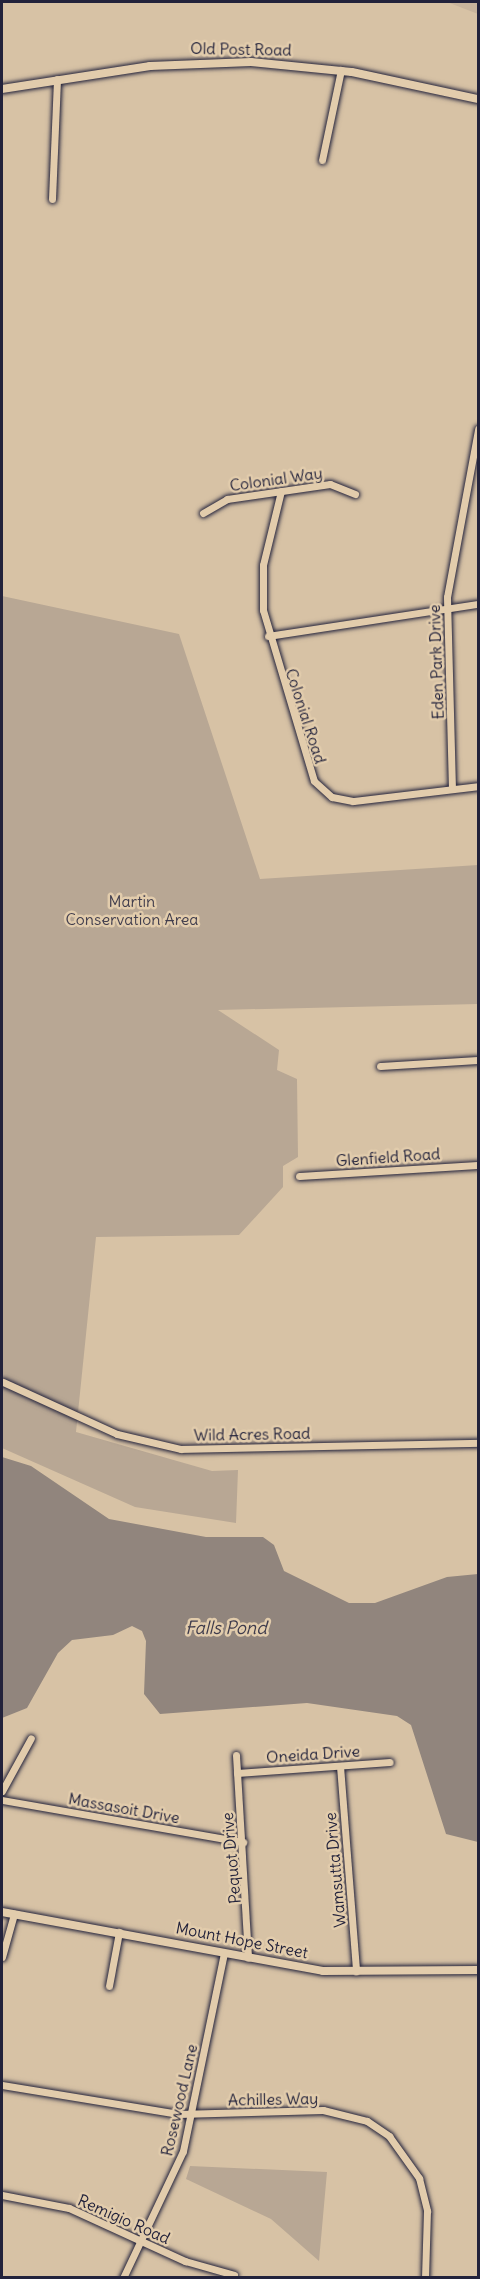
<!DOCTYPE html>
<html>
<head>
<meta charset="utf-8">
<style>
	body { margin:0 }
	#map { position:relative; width:480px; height:2279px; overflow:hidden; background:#d7c2a5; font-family:Delius,sans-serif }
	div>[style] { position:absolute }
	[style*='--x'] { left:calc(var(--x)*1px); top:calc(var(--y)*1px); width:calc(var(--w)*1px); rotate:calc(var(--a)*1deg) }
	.built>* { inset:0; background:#c8b49c }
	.green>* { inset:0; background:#b8a794 }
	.water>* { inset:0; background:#91857d }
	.roads { filter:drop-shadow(0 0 2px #22223b) drop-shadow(0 0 2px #22223b) }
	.minor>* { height:7px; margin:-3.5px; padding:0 3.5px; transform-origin:3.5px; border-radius:3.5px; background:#e2ccac }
	.tertiary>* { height:8px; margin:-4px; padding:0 4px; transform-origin:4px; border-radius:4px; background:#e2ccac }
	span { translate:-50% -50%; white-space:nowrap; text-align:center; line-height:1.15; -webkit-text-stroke:5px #e2ccac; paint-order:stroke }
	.street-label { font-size:16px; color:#22223b }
	.park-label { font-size:16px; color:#403d4d }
	.water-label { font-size:18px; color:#3e3b4c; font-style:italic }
	.frame { position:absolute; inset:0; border:3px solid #22223b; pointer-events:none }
</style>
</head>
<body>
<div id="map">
	<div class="built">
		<div style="clip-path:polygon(447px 2px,478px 2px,478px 14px)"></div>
	</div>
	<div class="green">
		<div style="clip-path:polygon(2px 596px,179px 634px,260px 879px,478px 865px,478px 1004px,218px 1010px,279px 1050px,277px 1070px,297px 1079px,298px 1157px,283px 1166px,283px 1187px,239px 1235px,96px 1237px,76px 1432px,212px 1471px,238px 1470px,236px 1523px,135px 1507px,2px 1448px)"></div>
		<div style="clip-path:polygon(190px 2166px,327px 2172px,319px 2261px,271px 2219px,186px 2179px)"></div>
	</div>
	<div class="water">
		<div style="clip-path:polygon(2px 1457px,31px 1466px,109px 1519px,206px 1537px,263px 1537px,274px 1545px,284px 1571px,349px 1603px,375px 1603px,447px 1577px,478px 1574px,478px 1842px,446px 1834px,411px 1725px,397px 1716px,307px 1703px,160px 1714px,144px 1694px,146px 1641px,142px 1631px,132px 1626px,113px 1635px,72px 1640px,58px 1653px,27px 1708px,2px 1718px)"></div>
	</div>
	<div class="roads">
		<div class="minor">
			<div style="--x:322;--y:160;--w:92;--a:-78.1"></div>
			<div style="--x:52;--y:199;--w:120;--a:-87.6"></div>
			<div style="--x:281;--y:491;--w:76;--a:103.7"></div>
			<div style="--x:263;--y:565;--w:45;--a:90"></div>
			<div style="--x:263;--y:610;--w:178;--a:73.4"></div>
			<div style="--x:314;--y:781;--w:24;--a:42"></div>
			<div style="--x:332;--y:797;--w:21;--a:11"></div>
			<div style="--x:353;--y:801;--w:126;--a:-6.8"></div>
			<div style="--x:203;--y:513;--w:28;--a:-30"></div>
			<div style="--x:227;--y:499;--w:104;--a:-8.3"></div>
			<div style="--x:330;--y:484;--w:27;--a:22"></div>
			<div style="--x:268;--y:636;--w:212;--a:-8.7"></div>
			<div style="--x:452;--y:789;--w:192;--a:-91.5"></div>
			<div style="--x:447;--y:597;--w:171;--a:-79.5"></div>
			<div style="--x:380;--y:1066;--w:98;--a:-3.5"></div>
			<div style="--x:299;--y:1176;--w:179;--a:-3.5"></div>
			<div style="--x:3;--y:1382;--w:125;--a:24.5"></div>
			<div style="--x:117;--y:1434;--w:66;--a:13.2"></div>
			<div style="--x:181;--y:1449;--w:297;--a:-1.2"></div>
			<div style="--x:236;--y:1755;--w:203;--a:86.6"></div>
			<div style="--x:340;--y:1766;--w:206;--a:85.5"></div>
			<div style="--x:237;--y:1773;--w:153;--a:-4.1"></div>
			<div style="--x:2;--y:1791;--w:60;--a:-61.3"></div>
			<div style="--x:2;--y:1800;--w:245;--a:9.9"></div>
			<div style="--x:2;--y:1957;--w:45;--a:-74.4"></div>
			<div style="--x:109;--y:1986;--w:55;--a:-79.5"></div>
			<div style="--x:2;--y:2085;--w:179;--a:9.3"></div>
			<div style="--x:179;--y:2114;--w:144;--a:-1.6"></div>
			<div style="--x:323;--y:2110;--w:45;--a:14"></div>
			<div style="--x:367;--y:2121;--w:27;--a:34"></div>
			<div style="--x:389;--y:2136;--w:52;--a:54.5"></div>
			<div style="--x:419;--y:2178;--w:34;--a:76"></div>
			<div style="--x:427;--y:2211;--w:67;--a:91.7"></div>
			<div style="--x:2;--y:2195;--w:68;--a:11"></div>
			<div style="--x:69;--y:2208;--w:128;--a:24.6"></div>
			<div style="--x:185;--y:2261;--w:51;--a:15.9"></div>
			<div style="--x:123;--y:2278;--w:140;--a:-64.7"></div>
			<div style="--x:183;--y:2151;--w:202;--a:-78.3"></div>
		</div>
		<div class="tertiary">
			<div style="--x:2;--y:89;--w:150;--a:-8.8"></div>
			<div style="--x:150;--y:66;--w:101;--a:-2.3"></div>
			<div style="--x:251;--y:62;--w:101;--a:5.7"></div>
			<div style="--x:352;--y:72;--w:129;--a:12.1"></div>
			<div style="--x:2;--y:1912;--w:326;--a:10.4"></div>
			<div style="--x:323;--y:1971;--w:155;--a:-0.4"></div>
		</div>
	</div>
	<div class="street-label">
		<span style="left:241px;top:49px;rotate:1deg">Old Post Road</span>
		<span style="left:276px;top:479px;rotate:-8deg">Colonial Way</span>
		<span style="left:436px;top:662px;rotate:-92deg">Eden Park Drive</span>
		<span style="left:306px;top:716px;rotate:72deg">Colonial Road</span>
		<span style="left:388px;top:1157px;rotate:-4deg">Glenfield Road</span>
		<span style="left:252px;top:1434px;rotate:-1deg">Wild Acres Road</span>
		<span style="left:313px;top:1754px;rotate:-4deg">Oneida Drive</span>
		<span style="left:124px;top:1808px;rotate:10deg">Massasoit Drive</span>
		<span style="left:231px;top:1858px;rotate:-95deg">Pequot Drive</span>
		<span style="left:335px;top:1870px;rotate:-95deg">Wamsutta Drive</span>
		<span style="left:242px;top:1940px;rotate:11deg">Mount Hope Street</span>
		<span style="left:273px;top:2099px;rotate:-1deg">Achilles Way</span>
		<span style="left:179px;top:2100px;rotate:-77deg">Rosewood Lane</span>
		<span style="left:124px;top:2219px;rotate:24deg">Remigio Road</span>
	</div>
	<div class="park-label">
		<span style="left:132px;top:910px">Martin<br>Conservation Area</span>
	</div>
	<div class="water-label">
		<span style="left:226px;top:1628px">Falls Pond</span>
	</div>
	<div class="frame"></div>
</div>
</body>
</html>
